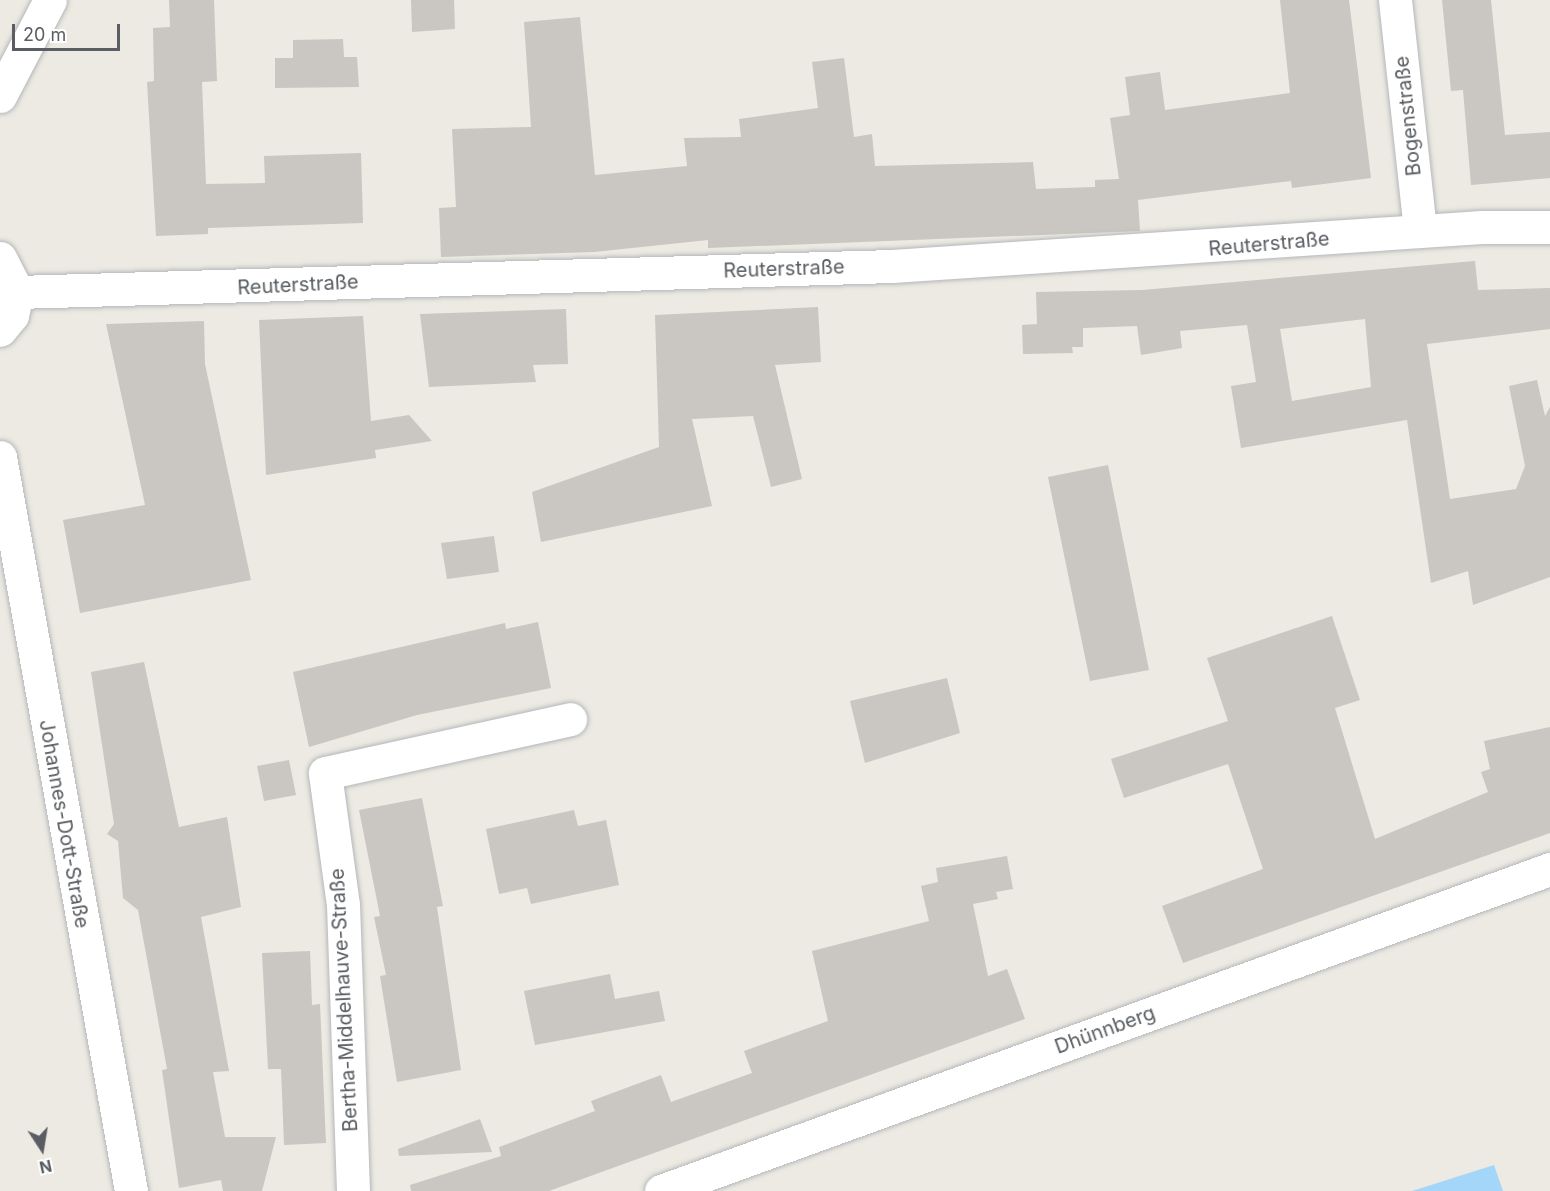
<!DOCTYPE html>
<html>
<head>
<meta charset="utf-8">
<style>
	body { margin:0 }
	#map { position:relative; width:1550px; height:1191px; overflow:hidden; background:#eceae2; font-family:Inter,sans-serif }
	div>[style] { position:absolute }
	[style*='--x'] { left:calc(var(--x)*1px); top:calc(var(--y)*1px); width:calc(var(--w)*1px); rotate:calc(var(--a)*1deg) }
	.water>* { inset:0; background:#a4d6fa }
	.building>* { inset:0; background:#cac6c1 }
	.roads { filter:drop-shadow(0 0 2px #b4b7bb) drop-shadow(0 0 2px #b4b7bb) }
	.minor>* { height:33px; margin:-16.5px; padding:0 16.5px; transform-origin:16.5px; border-radius:16.5px; background:#fff }
	span { translate:-50% -50%; white-space:nowrap; text-align:center; line-height:1.15; -webkit-text-stroke:5px #fff; paint-order:stroke }
	.street-label { font-size:20px; color:#5a5e62 }
	.north { position:absolute; left:12px; top:1119px; width:60px; height:60px; -webkit-text-stroke:4px #fff; paint-order:stroke; rotate:168deg; font-size:16px; font-weight:700; line-height:24px; text-align:center; color:#5a5e62 }
	.north::after { content:''; display:block; margin:auto; width:21px; height:27px; background:#5a5e62; clip-path:polygon(50% 0,100% 100%,50% 72%,0 100%) }
	.scale { position:absolute; left:12px; top:24px; width:108px; height:27px; box-sizing:border-box; border:3px solid #5a5e62; border-top:0; padding-left:8px; font-size:18px; line-height:21px; white-space:nowrap; color:#5a5e62; -webkit-text-stroke:4px #fff; paint-order:stroke }
</style>
</head>
<body>
<div id="map">
	<div class="water">
		<div style="clip-path:polygon(1494px 1165px,1503px 1191px,1412px 1191px)"></div>
	</div>
	<div class="building">
		<div style="clip-path:polygon(169px 0,214px 0,217px 81px,202px 82px,206px 184px,265px 183px,264px 156px,361px 153px,363px 223px,208px 228px,208px 234px,156px 236px,147px 82px,154px 81px,153px 28px,170px 27px)"></div>
		<div style="clip-path:polygon(411px 0,454px 0,455px 29px,412px 32px)"></div>
		<div style="clip-path:polygon(1280px 0,1349px 0,1371px 178px,1292px 188px,1291px 181px,1138px 200px,1140px 231px,708px 248px,708px 240px,594px 252px,441px 257px,439px 208px,456px 207px,452px 129px,531px 127px,524px 22px,580px 17px,595px 175px,687px 166px,684px 138px,741px 137px,739px 119px,818px 108px,812px 62px,844px 58px,854px 137px,872px 134px,875px 166px,1033px 162px,1036px 189px,1095px 187px,1095px 180px,1119px 179px,1110px 118px,1130px 115px,1125px 77px,1160px 72px,1165px 110px,1290px 93px)"></div>
		<div style="clip-path:polygon(1442px 0,1491px 0,1505px 135px,1550px 132px,1550px 178px,1471px 185px,1463px 90px,1451px 91px)"></div>
		<div style="clip-path:polygon(343px 39px,344px 57px,357px 57px,359px 87px,275px 88px,275px 58px,293px 58px,293px 40px)"></div>
		<div style="clip-path:polygon(evenodd,1475px 261px,1478px 290px,1550px 288px,1550px 329px,1427px 344px,1450px 499px,1516px 489px,1525px 466px,1509px 386px,1537px 380px,1545px 416px,1550px 407px,1550px 577px,1473px 605px,1468px 571px,1431px 583px,1407px 420px,1241px 448px,1231px 386px,1256px 382px,1247px 325px,1180px 331px,1182px 348px,1141px 355px,1137px 326px,1083px 328px,1083px 347px,1072px 347px,1073px 353px,1023px 354px,1022px 325px,1037px 324px,1036px 292px,1142px 290px,1475px 261px,1365px 319px,1371px 387px,1292px 401px,1280px 329px,1365px 319px)"></div>
		<div style="clip-path:polygon(818px 307px,821px 362px,775px 365px,802px 479px,771px 487px,753px 416px,692px 419px,712px 506px,541px 542px,532px 492px,659px 447px,655px 315px)"></div>
		<div style="clip-path:polygon(566px 309px,568px 364px,533px 365px,536px 382px,429px 387px,420px 314px)"></div>
		<div style="clip-path:polygon(363px 316px,371px 421px,409px 415px,432px 441px,375px 450px,376px 458px,266px 475px,259px 320px)"></div>
		<div style="clip-path:polygon(204px 321px,205px 364px,251px 580px,80px 613px,63px 520px,145px 505px,106px 324px)"></div>
		<div style="clip-path:polygon(1108px 465px,1149px 670px,1090px 681px,1048px 477px)"></div>
		<div style="clip-path:polygon(494px 536px,499px 572px,447px 579px,441px 543px)"></div>
		<div style="clip-path:polygon(1332px 616px,1360px 700px,1335px 708px,1375px 839px,1488px 792px,1481px 772px,1490px 769px,1484px 741px,1550px 727px,1550px 833px,1183px 963px,1162px 906px,1263px 869px,1228px 764px,1124px 798px,1111px 759px,1228px 721px,1207px 658px)"></div>
		<div style="clip-path:polygon(538px 622px,551px 688px,417px 715px,309px 747px,293px 672px,505px 623px,506px 629px)"></div>
		<div style="clip-path:polygon(144px 662px,179px 827px,227px 817px,241px 907px,201px 917px,229px 1071px,213px 1072px,225px 1137px,276px 1137px,262px 1191px,223px 1191px,221px 1180px,179px 1188px,162px 1070px,167px 1069px,138px 910px,123px 898px,118px 841px,107px 834px,114px 824px,91px 672px)"></div>
		<div style="clip-path:polygon(947px 678px,960px 733px,865px 763px,850px 701px)"></div>
		<div style="clip-path:polygon(289px 760px,296px 795px,264px 801px,257px 766px)"></div>
		<div style="clip-path:polygon(422px 798px,443px 906px,437px 907px,461px 1070px,397px 1082px,380px 976px,386px 975px,374px 917px,380px 916px,359px 810px)"></div>
		<div style="clip-path:polygon(574px 810px,578px 826px,606px 820px,619px 885px,531px 904px,527px 888px,499px 894px,486px 829px)"></div>
		<div style="clip-path:polygon(1007px 856px,1013px 889px,996px 892px,998px 899px,973px 904px,988px 976px,1007px 969px,1025px 1019px,549px 1191px,411px 1191px,410px 1185px,501px 1156px,499px 1147px,595px 1111px,591px 1101px,661px 1075px,671px 1102px,752px 1073px,744px 1051px,828px 1021px,812px 951px,929px 921px,921px 886px,938px 882px,936px 868px)"></div>
		<div style="clip-path:polygon(310px 951px,312px 1005px,320px 1004px,326px 1143px,284px 1145px,281px 1069px,268px 1069px,262px 953px)"></div>
		<div style="clip-path:polygon(610px 974px,615px 999px,659px 991px,665px 1021px,535px 1045px,524px 991px)"></div>
		<div style="clip-path:polygon(480px 1119px,492px 1152px,399px 1156px,398px 1149px)"></div>
	</div>
	<div class="roads">
		<div class="minor">
			<div style="--x:1395;--y:0;--w:232;--a:83.8"></div>
			<div style="--x:0;--y:96;--w:108;--a:-62.5"></div>
			<div style="--x:0;--y:258;--w:38;--a:63"></div>
			<div style="--x:17;--y:292;--w:24;--a:102"></div>
			<div style="--x:12;--y:315;--w:19;--a:129"></div>
			<div style="--x:17;--y:292;--w:875;--a:-1.7"></div>
			<div style="--x:892;--y:266;--w:591;--a:-3.78"></div>
			<div style="--x:1482;--y:227;--w:68;--a:0"></div>
			<div style="--x:0;--y:457;--w:746;--a:79.88"></div>
			<div style="--x:353;--y:1191;--w:286;--a:-92"></div>
			<div style="--x:343;--y:905;--w:133;--a:-97.8"></div>
			<div style="--x:325;--y:773;--w:251;--a:-12.4"></div>
			<div style="--x:661;--y:1191;--w:946;--a:-19.91"></div>
		</div>
	</div>
	<div class="street-label">
		<span style="left:1408px;top:116px;rotate:-96deg">Bogenstraße</span>
		<span style="left:1269px;top:244px;rotate:-5deg">Reuterstraße</span>
		<span style="left:784px;top:269px;rotate:-2deg">Reuterstraße</span>
		<span style="left:298px;top:285px;rotate:-3deg">Reuterstraße</span>
		<span style="left:64px;top:824px;rotate:80deg">Johannes-Dott-Straße</span>
		<span style="left:344px;top:1000px;rotate:-93deg">Bertha-Middelhauve-Straße</span>
		<span style="left:1105px;top:1030px;rotate:-20deg">Dhünnberg</span>
	</div>
	<div class="north">N</div>
	<div class="scale">20 m</div>
</div>
</body>
</html>
